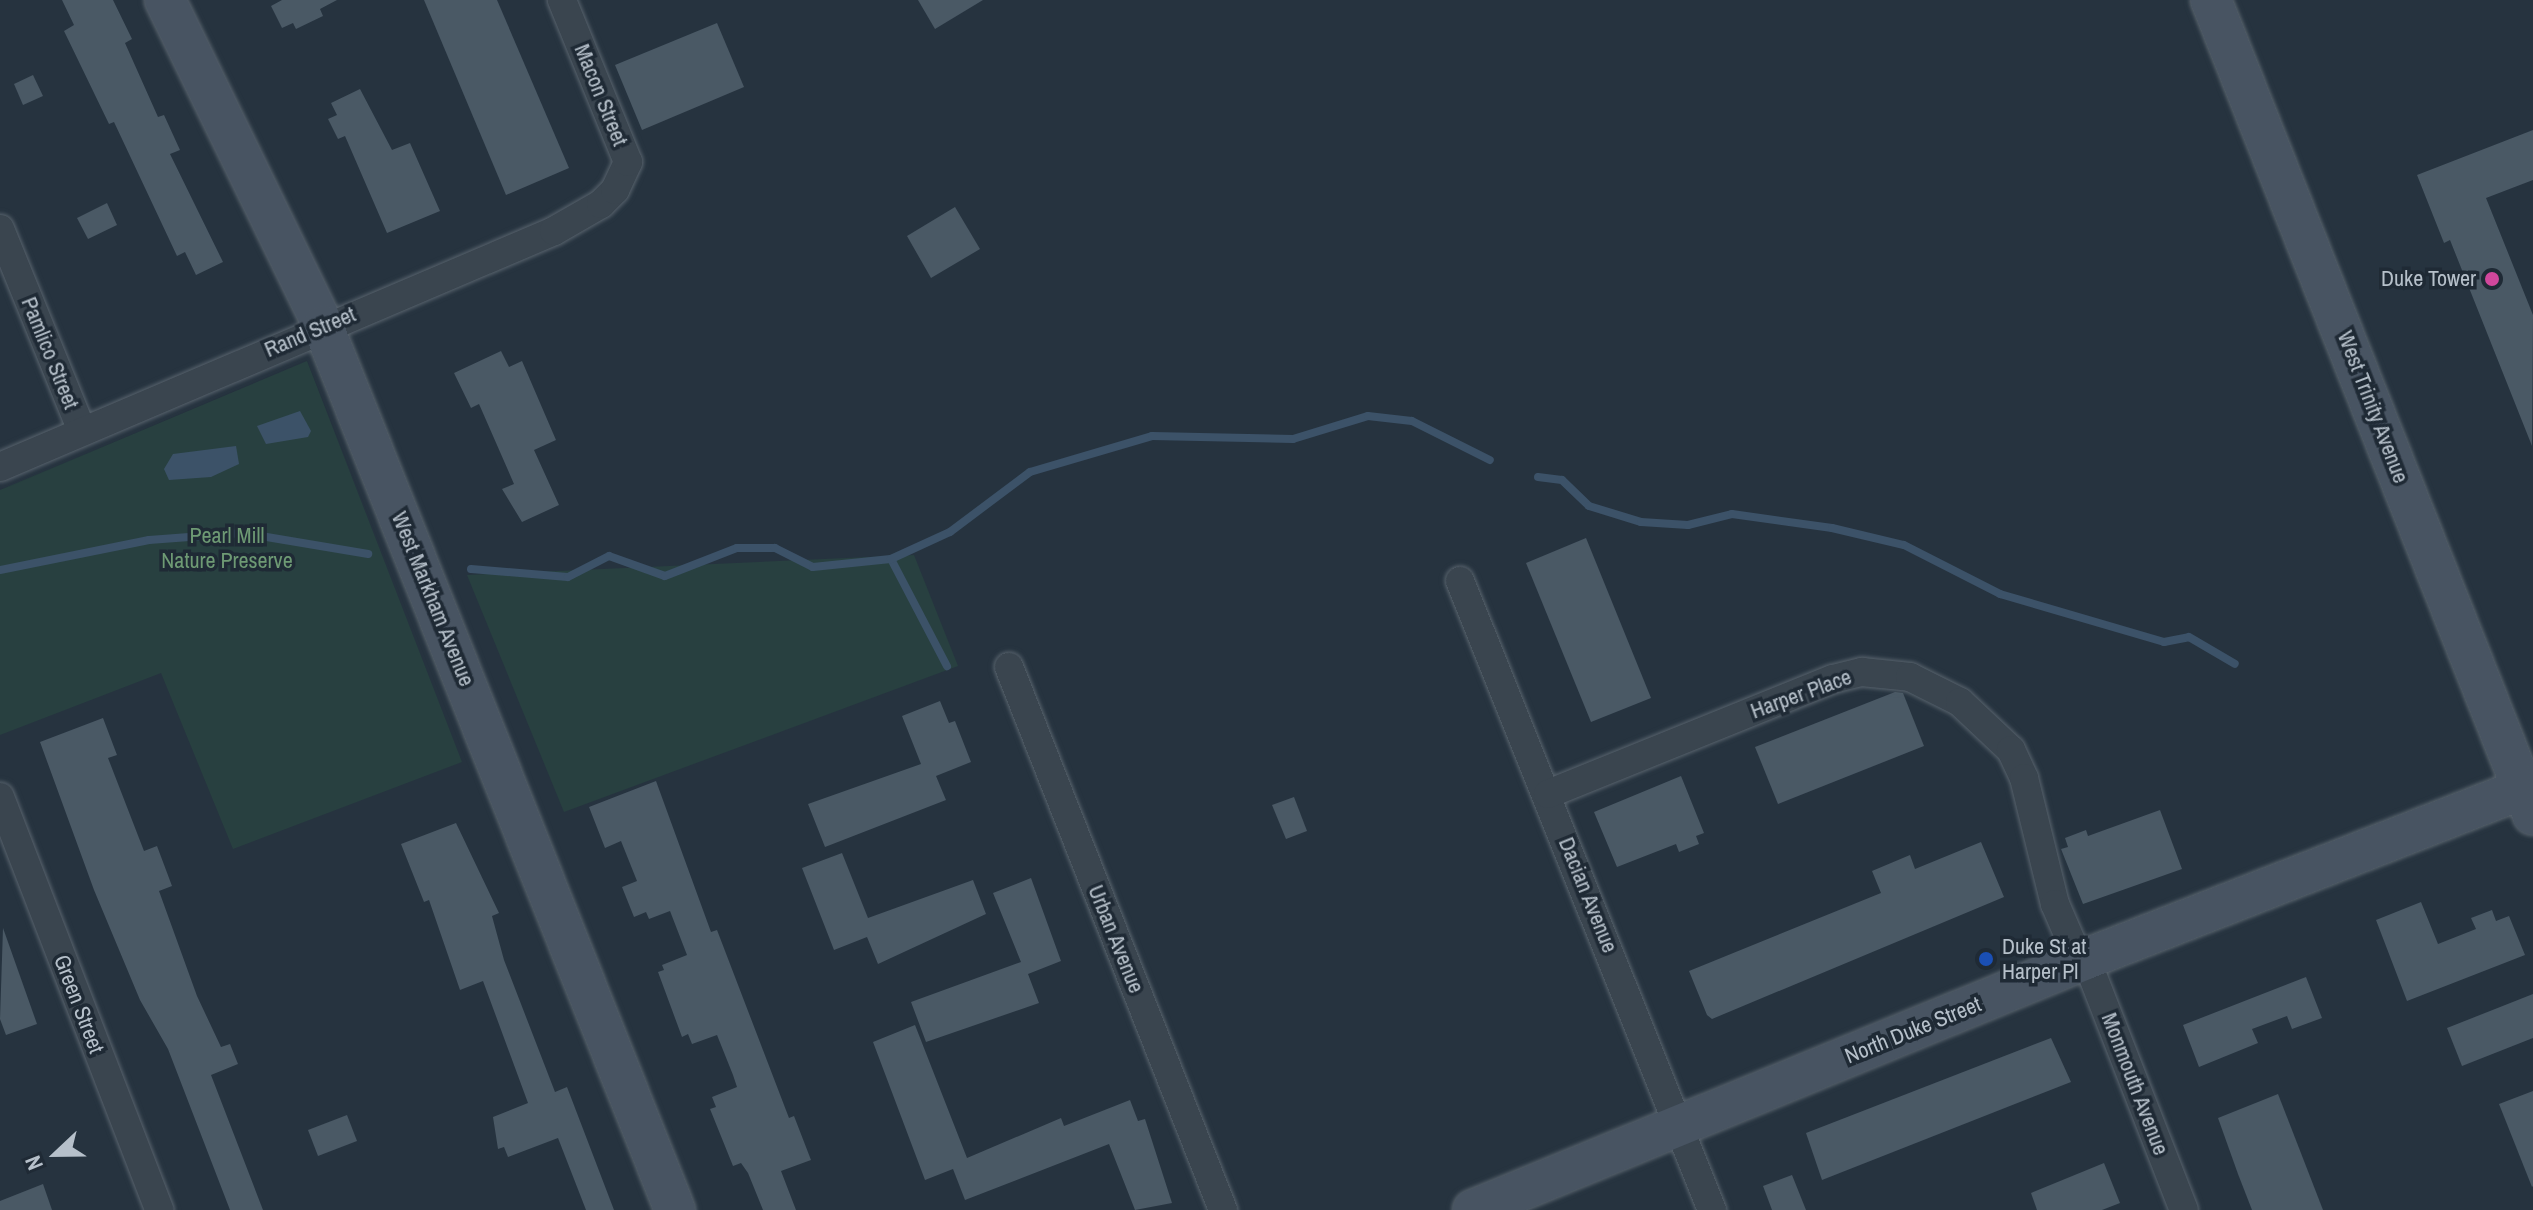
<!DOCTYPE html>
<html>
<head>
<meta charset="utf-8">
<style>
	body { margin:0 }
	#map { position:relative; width:2533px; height:1210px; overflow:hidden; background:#26333f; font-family:"Archivo Narrow",sans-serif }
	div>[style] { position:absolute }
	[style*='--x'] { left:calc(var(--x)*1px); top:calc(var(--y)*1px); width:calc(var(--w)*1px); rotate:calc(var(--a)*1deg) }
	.green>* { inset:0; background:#284040 }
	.water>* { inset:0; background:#3c5268 }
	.stream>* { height:8px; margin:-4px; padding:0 4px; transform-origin:4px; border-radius:4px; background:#3c5268 }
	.building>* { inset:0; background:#4a5965 }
	.roads { filter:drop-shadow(0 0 2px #58636d) drop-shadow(0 0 2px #58636d) }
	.street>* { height:28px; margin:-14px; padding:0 14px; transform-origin:14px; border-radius:14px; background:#3a454f }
	.secondary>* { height:40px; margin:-20px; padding:0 20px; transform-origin:20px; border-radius:20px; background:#485462 }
	.dots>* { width:22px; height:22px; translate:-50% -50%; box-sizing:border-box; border:4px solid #1f2a35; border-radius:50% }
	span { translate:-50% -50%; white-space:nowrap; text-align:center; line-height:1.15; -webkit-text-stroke:7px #1f2a35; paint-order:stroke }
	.street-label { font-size:22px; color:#b6c0ca }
	.poi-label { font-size:22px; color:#b6c0ca }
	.right { translate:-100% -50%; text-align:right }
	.left { translate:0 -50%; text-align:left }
	.park-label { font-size:22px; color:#6e9a74 }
	.north { position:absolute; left:16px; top:1114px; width:80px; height:80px; -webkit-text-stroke:6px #1f2a35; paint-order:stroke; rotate:248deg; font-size:22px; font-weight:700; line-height:32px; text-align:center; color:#b6c0ca }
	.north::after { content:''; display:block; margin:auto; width:28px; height:36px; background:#b6c0ca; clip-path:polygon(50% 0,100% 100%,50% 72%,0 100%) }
</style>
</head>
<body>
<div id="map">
	<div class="green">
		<div style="clip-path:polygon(307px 361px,462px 762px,233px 849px,161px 673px,0 735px,0 490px)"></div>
		<div style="clip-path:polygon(914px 555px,958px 666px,564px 812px,467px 575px)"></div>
	</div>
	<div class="water">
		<div style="clip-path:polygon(300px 411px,311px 431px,308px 437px,266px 444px,257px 426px)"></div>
		<div style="clip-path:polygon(236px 446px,239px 464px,211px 477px,169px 480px,164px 469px,173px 454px)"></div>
	</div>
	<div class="stream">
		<div style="--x:1538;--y:477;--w:24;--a:7"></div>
		<div style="--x:1562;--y:480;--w:37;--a:44"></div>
		<div style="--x:1589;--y:506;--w:54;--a:17.1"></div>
		<div style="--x:1641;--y:522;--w:47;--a:3.7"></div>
		<div style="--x:1688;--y:525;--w:45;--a:-14"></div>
		<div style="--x:1732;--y:514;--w:101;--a:8"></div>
		<div style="--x:1832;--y:528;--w:74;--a:13.3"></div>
		<div style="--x:1904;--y:545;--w:108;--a:27"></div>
		<div style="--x:2000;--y:594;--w:171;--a:16.3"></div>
		<div style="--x:2164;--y:642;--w:25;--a:-11"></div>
		<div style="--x:2189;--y:637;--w:53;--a:30.4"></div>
		<div style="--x:891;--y:559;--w:121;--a:62.4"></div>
		<div style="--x:471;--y:569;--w:97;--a:4.7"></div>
		<div style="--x:568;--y:577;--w:46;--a:-27.1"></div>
		<div style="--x:609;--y:556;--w:59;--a:19.7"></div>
		<div style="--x:665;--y:576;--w:77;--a:-21.3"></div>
		<div style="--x:737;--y:548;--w:38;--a:0"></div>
		<div style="--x:775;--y:548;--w:42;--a:26.6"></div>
		<div style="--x:813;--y:567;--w:78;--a:-5.9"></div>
		<div style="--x:891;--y:559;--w:65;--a:-24.6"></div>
		<div style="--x:950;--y:532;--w:100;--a:-36.9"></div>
		<div style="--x:1030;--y:472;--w:127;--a:-16.4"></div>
		<div style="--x:1152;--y:436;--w:141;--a:1.2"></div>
		<div style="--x:1293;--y:439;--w:78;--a:-17"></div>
		<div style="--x:1368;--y:416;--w:44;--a:6.5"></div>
		<div style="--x:1412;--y:421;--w:87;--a:26.6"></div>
		<div style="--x:0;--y:570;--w:152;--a:-11.4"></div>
		<div style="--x:149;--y:540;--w:94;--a:-4.3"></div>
		<div style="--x:243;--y:533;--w:127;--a:9.5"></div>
	</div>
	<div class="building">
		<div style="clip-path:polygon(62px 0,113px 0,132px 39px,125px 43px,158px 117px,164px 115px,180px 150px,170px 154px,223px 262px,196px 275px,185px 252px,177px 256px,114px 122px,109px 124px,64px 31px,74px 25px)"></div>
		<div style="clip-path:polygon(282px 0,337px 0,320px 9px,323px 16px,296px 29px,293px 23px,282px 28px,271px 6px)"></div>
		<div style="clip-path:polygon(424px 0,497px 0,569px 168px,506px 195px)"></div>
		<div style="clip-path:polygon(918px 0,983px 0,935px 29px)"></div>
		<div style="clip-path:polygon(717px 23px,744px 87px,642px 130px,615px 65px)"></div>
		<div style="clip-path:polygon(33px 75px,43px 96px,23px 105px,14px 84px)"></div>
		<div style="clip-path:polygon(360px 89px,392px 150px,410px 143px,440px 211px,387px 233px,345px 136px,338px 139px,328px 119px,337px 115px,331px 103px)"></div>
		<div style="clip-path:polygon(2533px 130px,2533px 180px,2486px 198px,2533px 315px,2532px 446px,2450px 240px,2444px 243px,2417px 175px)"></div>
		<div style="clip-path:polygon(107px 203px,117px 225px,88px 239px,77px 218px)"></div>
		<div style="clip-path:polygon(955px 207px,980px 249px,931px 278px,907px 236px)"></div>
		<div style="clip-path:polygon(501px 351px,509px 367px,522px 361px,556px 440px,534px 450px,559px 505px,522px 522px,502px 489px,514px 484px,479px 404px,471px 408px,454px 373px)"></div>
		<div style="clip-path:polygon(1586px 538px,1651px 698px,1591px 722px,1526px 563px)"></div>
		<div style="clip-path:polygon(1895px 692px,1903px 693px,1924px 746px,1778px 804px,1755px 747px)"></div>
		<div style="clip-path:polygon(940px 701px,949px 723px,955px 721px,971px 762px,936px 776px,946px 800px,825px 847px,808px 804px,921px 764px,902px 716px)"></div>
		<div style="clip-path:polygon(103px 718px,117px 755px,108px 758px,144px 851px,157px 846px,172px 886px,159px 891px,197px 996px,221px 1047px,230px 1044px,238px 1064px,211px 1075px,263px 1210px,230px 1210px,168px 1049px,140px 1000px,94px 890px,40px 742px)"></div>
		<div style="clip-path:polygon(1681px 776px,1704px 833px,1696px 836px,1699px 844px,1679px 852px,1676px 844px,1617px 867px,1594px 812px)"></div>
		<div style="clip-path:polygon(656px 781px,711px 932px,717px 930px,789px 1118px,794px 1116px,811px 1160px,781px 1171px,796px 1210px,763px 1210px,748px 1173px,741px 1163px,733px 1166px,710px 1109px,716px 1107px,712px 1097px,737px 1087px,733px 1075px,717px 1035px,692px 1044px,688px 1034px,682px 1037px,658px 972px,664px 970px,662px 965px,687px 955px,670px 911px,649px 919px,646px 912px,634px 917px,622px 887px,637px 881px,621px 841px,605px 848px,589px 807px)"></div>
		<div style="clip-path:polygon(1294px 797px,1307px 831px,1286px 839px,1272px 805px)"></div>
		<div style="clip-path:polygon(2160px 810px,2182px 869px,2083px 904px,2061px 849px,2068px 847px,2065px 838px,2086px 830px,2088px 836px)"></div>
		<div style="clip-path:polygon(456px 823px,499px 913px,492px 916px,504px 960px,555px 1092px,567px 1087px,614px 1210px,586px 1210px,558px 1138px,508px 1157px,504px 1147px,498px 1149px,493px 1117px,528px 1103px,483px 981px,460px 990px,429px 900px,424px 902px,401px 844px)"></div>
		<div style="clip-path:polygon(1981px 842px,2004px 897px,1712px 1019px,1707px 1015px,1689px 971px,1881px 893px,1872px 871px,1910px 855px,1915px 869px)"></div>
		<div style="clip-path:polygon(842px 853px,868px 918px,973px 880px,986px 914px,878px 964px,867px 937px,834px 950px,802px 868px)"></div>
		<div style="clip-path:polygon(1031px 878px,1061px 961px,1028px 974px,1039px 1003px,926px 1042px,911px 1002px,1021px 962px,993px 893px)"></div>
		<div style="clip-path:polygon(2421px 902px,2438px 944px,2476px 929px,2471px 918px,2492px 910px,2496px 921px,2509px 916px,2525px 955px,2407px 1001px,2376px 920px)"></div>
		<div style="clip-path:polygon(3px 928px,37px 1024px,6px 1035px,0 1019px)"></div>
		<div style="clip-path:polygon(2306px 977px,2322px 1018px,2292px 1029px,2287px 1016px,2252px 1029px,2258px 1043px,2199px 1067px,2183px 1025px)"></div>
		<div style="clip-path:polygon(2533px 994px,2533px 1038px,2462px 1066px,2447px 1028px)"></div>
		<div style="clip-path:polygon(915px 1025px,967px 1158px,1061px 1118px,1064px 1126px,1130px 1100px,1138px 1121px,1145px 1119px,1172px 1203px,1135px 1210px,1109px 1144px,965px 1200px,953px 1169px,925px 1180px,873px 1042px)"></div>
		<div style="clip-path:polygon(2051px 1038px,2071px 1082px,1822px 1180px,1806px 1133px)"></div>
		<div style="clip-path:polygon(2533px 1091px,2533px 1186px,2532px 1187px,2499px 1104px)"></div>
		<div style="clip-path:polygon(2278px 1094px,2323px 1210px,2252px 1210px,2238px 1174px,2218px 1118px)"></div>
		<div style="clip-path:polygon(347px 1115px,357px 1141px,318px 1156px,308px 1130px)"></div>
		<div style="clip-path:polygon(2104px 1163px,2120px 1203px,2102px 1210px,2037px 1210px,2031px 1193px)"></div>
		<div style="clip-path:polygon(1792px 1175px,1806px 1210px,1772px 1210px,1763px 1186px)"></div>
		<div style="clip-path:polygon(43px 1184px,52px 1210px,0 1210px,0 1201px)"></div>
	</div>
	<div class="roads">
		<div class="street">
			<div style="--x:0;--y:229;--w:218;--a:67.9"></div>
			<div style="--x:0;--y:467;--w:602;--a:-23.07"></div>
			<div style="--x:554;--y:231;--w:54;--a:-29.9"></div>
			<div style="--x:601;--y:204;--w:20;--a:-45"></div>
			<div style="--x:615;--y:190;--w:31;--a:-65"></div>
			<div style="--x:628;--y:162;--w:175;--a:-112.2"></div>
			<div style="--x:1460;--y:581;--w:678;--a:68.17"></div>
			<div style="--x:1009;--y:667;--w:584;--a:68.49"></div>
			<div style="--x:1548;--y:794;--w:307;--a:-22"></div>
			<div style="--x:1833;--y:679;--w:30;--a:-14"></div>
			<div style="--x:1862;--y:672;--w:48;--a:5.9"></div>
			<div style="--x:1910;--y:677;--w:56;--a:26.6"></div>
			<div style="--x:1960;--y:702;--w:70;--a:43.3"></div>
			<div style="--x:2011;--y:750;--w:31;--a:65"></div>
			<div style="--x:2024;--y:778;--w:130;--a:76.2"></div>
			<div style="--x:2055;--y:904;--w:63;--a:66.7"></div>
			<div style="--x:0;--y:797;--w:443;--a:68.9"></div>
			<div style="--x:2086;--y:959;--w:269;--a:68.7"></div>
		</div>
		<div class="secondary">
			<div style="--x:165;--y:0;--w:362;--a:64.1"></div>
			<div style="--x:323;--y:326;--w:952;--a:68.29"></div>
			<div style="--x:2211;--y:0;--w:876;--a:68.44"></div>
			<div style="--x:1473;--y:1210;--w:662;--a:-22.27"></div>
			<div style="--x:2086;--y:959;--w:480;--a:-21.3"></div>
		</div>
	</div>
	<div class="dots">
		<div style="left:2492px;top:279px;background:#d1479c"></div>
		<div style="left:1986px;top:959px;background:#1a4fb4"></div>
	</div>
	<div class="street-label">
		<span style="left:601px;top:95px;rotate:68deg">Macon Street</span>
		<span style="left:310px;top:332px;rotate:-23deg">Rand Street</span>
		<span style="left:50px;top:353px;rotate:68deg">Pamlico Street</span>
		<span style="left:2373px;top:407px;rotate:69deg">West Trinity Avenue</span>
		<span style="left:433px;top:599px;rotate:68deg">West Markham Avenue</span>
		<span style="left:1801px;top:694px;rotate:-20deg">Harper Place</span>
		<span style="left:1588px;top:895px;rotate:68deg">Dacian Avenue</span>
		<span style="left:1116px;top:939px;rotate:68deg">Urban Avenue</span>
		<span style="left:79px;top:1004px;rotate:69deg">Green Street</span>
		<span style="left:1913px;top:1030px;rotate:-22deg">North Duke Street</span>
		<span style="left:2135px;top:1084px;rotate:69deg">Monmouth Avenue</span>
	</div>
	<div class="poi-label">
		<span class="right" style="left:2476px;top:279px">Duke Tower</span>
		<span class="left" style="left:2002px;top:959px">Duke St at<br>Harper Pl</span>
	</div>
	<div class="park-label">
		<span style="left:227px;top:548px">Pearl Mill<br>Nature Preserve</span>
	</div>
	<div class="north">N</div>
</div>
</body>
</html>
